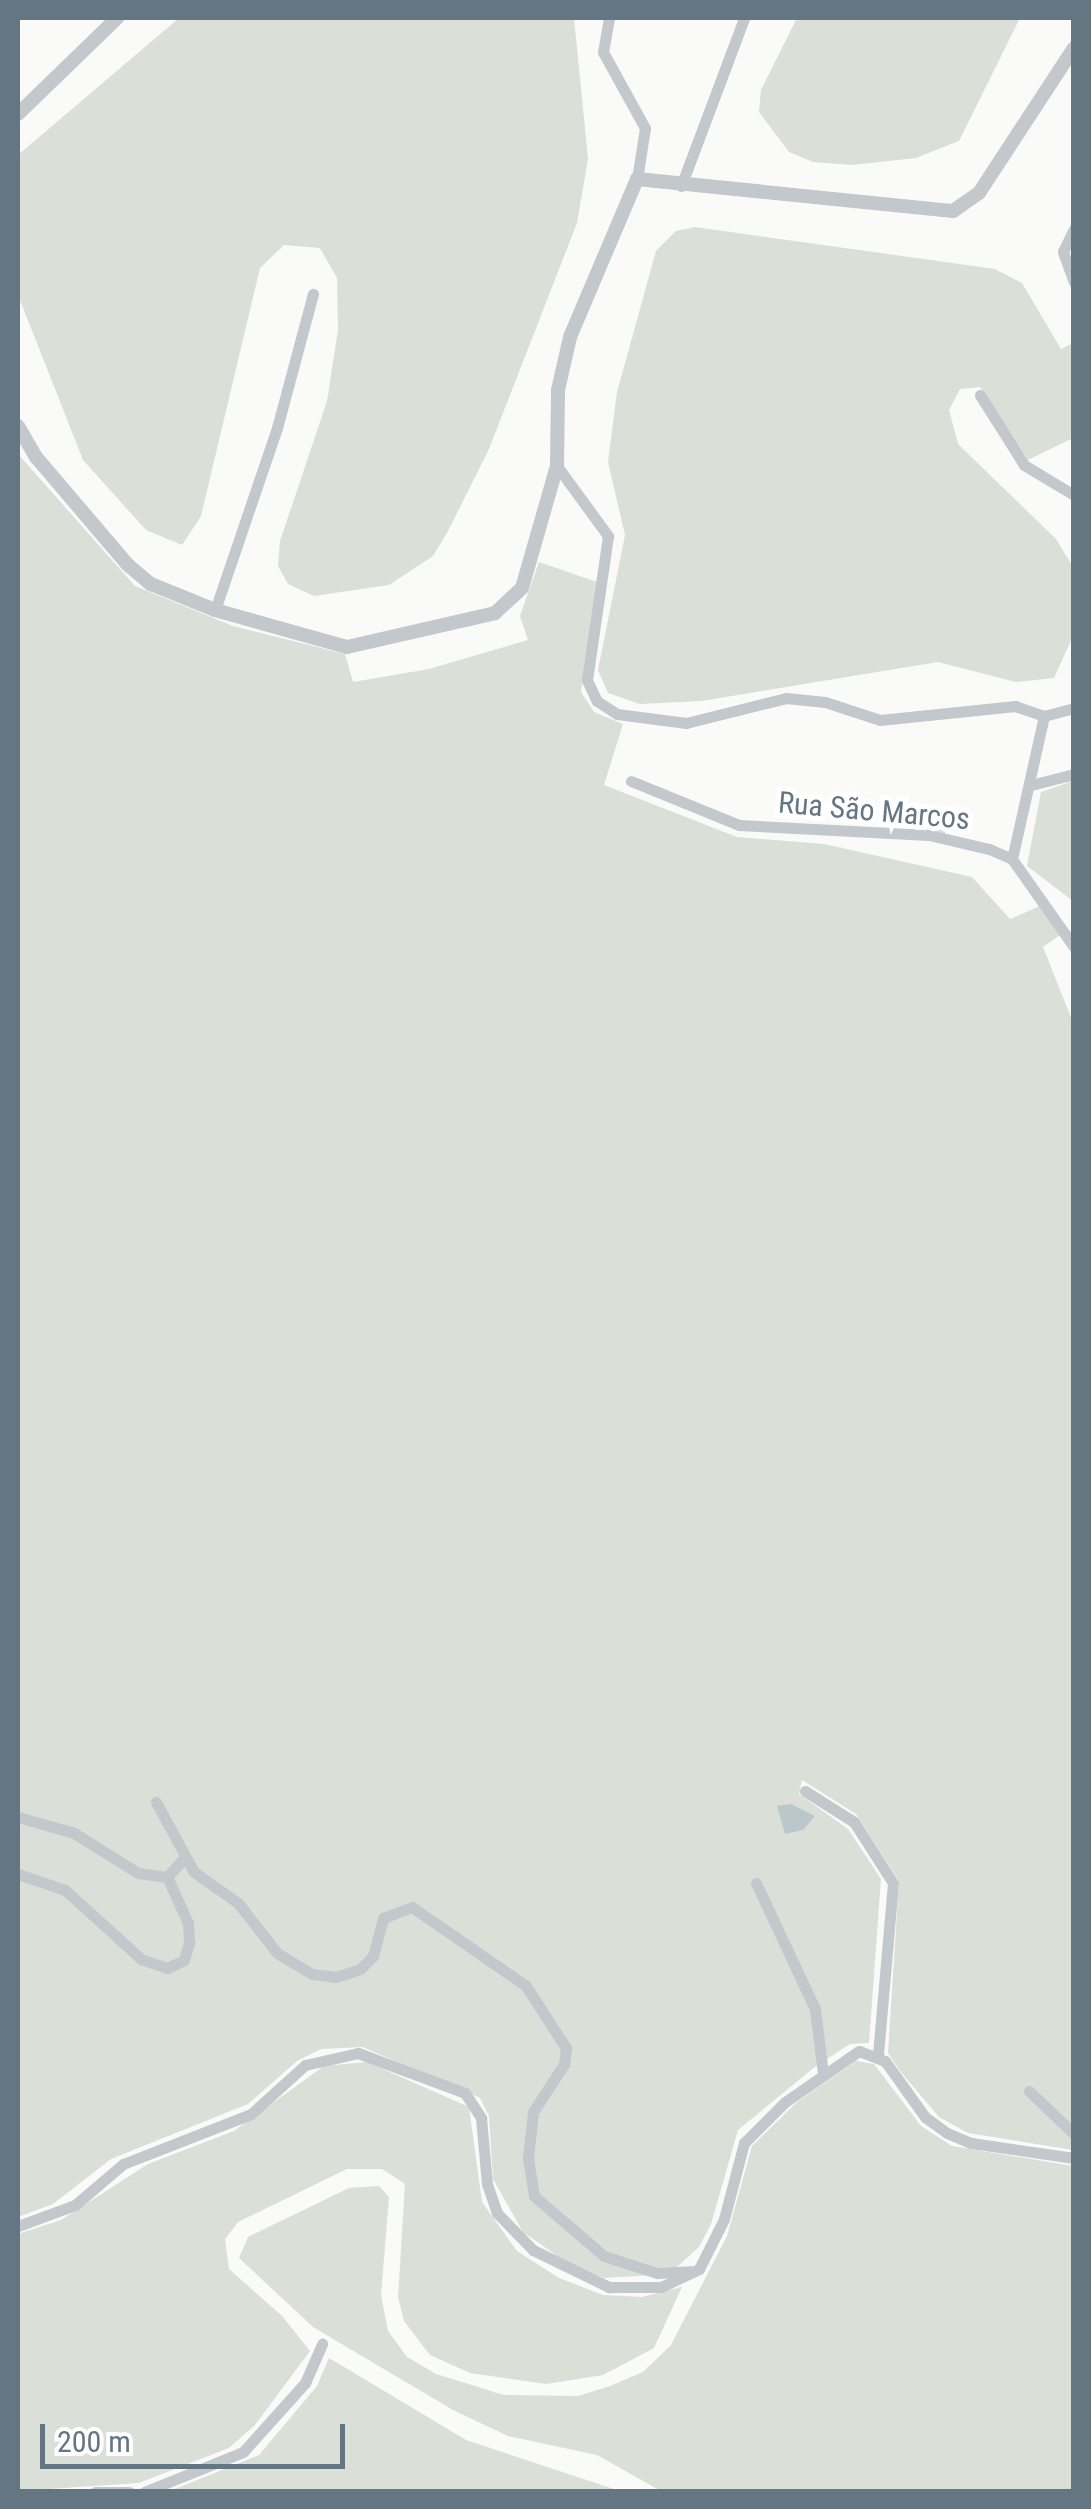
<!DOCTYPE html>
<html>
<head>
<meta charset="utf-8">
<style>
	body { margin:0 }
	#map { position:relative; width:1091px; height:2509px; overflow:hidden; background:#fafaf8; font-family:"Roboto Condensed",sans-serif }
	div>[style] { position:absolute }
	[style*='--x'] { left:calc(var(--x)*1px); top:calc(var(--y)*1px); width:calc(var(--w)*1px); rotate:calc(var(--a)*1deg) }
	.green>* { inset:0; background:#dadfd7 }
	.water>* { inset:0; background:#bbc7cb }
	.minor>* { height:11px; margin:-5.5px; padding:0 5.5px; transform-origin:5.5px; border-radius:5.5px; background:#c3c8cc }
	.tertiary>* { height:14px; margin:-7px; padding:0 7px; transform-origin:7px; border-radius:7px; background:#c3c8cc }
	span { translate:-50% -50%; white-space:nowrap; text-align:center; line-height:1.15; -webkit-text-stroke:10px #fff; paint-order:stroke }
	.street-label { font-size:30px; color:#657683 }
	.frame { position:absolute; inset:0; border:20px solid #657683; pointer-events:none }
	.scale { position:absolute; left:40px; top:2424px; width:305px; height:45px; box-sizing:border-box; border:5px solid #657683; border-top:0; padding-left:12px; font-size:30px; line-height:35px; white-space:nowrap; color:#657683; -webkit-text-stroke:8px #fff; paint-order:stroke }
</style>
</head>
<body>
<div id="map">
	<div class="green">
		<div style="clip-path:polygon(179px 18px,574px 18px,588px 159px,577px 223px,489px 449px,447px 533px,433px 556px,389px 585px,314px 596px,288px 584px,278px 566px,280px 541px,327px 401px,338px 330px,337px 278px,320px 248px,284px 245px,260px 268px,201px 516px,182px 545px,146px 530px,83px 460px,18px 295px,18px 155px)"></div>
		<div style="clip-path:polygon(797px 18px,1020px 18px,959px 141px,916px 158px,852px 165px,813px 162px,789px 152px,759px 112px,761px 90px)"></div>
		<div style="clip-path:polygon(695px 227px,995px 269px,1022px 283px,1061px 349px,1073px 343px,1073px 438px,1028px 460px,980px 387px,960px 389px,949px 410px,958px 444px,1056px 539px,1073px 567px,1073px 636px,1054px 678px,1016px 682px,938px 662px,701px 701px,640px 704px,608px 693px,598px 670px,625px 535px,608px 462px,617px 392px,656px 251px,676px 231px)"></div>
		<div style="clip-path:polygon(18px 454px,135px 586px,233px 626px,345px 654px,353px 682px,429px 669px,528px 640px,520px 616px,539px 562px,597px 582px,581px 692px,594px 712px,623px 724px,604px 785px,737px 837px,824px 844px,972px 877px,1010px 919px,1040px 906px,1060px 935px,1043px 947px,1074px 1025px,1073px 2150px,968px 2133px,939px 2117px,900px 2071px,888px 2053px,899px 1881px,856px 1814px,802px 1780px,799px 1794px,848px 1829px,881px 1879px,869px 2043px,850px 2044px,816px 2066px,738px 2130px,711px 2224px,699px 2247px,669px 2274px,604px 2278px,566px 2262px,523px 2232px,493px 2179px,489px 2116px,480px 2098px,363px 2047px,321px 2049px,297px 2061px,248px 2104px,111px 2159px,53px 2204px,18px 2217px)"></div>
		<div style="clip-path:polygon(1073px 781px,1074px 781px,1073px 901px,1027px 866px,1041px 792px)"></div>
		<div style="clip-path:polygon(909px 805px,948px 810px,945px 835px,906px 830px)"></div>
		<div style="clip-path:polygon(856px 2061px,874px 2064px,921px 2126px,952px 2146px,1073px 2166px,1073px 2491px,661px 2491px,597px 2455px,508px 2436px,453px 2410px,313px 2327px,239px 2258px,248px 2237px,349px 2188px,379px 2186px,389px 2197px,381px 2295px,388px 2331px,407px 2357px,436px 2374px,504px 2395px,578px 2396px,610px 2386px,643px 2372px,671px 2345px,727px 2236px,752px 2146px,797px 2102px)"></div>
		<div style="clip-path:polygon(367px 2062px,469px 2107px,482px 2202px,517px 2251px,559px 2278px,603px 2295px,642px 2297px,682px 2287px,654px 2348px,603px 2375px,546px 2384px,470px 2373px,430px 2355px,404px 2321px,398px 2297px,405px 2184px,382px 2169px,347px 2169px,238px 2222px,225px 2239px,229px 2269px,282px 2316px,310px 2351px,255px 2425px,229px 2448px,139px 2483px,18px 2491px,18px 2234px,61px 2220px,148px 2164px,234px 2131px,324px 2066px)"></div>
		<div style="clip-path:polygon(329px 2358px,466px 2440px,620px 2491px,170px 2491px,259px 2455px,317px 2386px)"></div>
	</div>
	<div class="water">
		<div style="clip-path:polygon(791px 1804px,815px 1816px,803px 1830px,785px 1834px,777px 1806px)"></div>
	</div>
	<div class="minor">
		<div style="--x:609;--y:18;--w:35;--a:100"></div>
		<div style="--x:603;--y:52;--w:87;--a:61.1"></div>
		<div style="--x:645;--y:128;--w:52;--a:98.9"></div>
		<div style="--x:681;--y:186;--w:179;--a:-69.4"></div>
		<div style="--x:1074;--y:229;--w:25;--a:116"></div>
		<div style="--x:1063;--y:252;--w:32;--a:70"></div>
		<div style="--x:980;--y:395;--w:83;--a:57.8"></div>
		<div style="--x:1024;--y:465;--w:58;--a:31"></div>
		<div style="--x:557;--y:466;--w:87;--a:53.9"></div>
		<div style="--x:608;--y:536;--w:146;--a:98.3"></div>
		<div style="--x:587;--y:680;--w:23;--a:65"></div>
		<div style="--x:597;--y:701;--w:24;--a:33"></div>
		<div style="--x:617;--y:714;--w:70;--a:7.4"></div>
		<div style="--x:686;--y:723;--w:103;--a:-14"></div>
		<div style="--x:786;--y:698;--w:39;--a:6"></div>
		<div style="--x:825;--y:702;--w:58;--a:18.1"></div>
		<div style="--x:880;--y:720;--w:136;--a:-5.9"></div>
		<div style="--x:1015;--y:706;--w:31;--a:19"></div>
		<div style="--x:215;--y:610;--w:192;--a:-71.2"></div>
		<div style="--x:277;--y:428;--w:139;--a:-75"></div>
		<div style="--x:1044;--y:716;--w:31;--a:-15"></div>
		<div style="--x:631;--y:781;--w:117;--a:22.2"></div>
		<div style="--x:739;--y:825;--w:190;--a:3"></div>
		<div style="--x:929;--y:835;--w:62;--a:13.1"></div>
		<div style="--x:989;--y:849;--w:25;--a:23"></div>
		<div style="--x:1012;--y:859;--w:108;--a:54.8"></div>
		<div style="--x:1031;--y:785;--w:44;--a:-14.3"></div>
		<div style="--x:1012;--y:859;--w:147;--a:-77.4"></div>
		<div style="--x:805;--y:1791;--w:58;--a:32.3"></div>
		<div style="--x:854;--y:1822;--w:72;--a:57.4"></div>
		<div style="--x:893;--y:1883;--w:173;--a:95"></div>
		<div style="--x:156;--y:1802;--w:80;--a:61.5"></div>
		<div style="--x:194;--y:1872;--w:54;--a:35.2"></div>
		<div style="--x:238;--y:1903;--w:63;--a:52"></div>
		<div style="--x:277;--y:1953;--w:41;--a:31"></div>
		<div style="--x:312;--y:1974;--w:24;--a:7"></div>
		<div style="--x:336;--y:1977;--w:25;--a:-18"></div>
		<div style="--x:360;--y:1969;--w:18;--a:-45"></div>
		<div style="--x:373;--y:1956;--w:39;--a:-75"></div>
		<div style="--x:383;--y:1918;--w:31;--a:-21"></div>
		<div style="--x:412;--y:1907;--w:139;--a:34.7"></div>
		<div style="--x:526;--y:1986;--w:74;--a:57.2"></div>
		<div style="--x:566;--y:2048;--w:16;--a:97"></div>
		<div style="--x:564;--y:2064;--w:57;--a:122.9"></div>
		<div style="--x:533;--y:2112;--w:46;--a:96.2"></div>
		<div style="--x:528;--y:2158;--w:38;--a:81"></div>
		<div style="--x:534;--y:2196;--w:92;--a:40.6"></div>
		<div style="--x:604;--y:2256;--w:56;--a:17.8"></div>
		<div style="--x:657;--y:2273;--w:33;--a:-3"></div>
		<div style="--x:18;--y:1817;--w:58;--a:15.9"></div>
		<div style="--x:74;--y:1833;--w:75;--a:32"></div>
		<div style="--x:138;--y:1873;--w:29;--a:8"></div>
		<div style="--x:18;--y:1874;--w:50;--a:18.8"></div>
		<div style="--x:65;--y:1890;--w:103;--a:42.2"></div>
		<div style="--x:141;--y:1959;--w:28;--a:19"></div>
		<div style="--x:167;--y:1968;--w:19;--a:-25"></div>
		<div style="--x:184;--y:1960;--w:19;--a:-74"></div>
		<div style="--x:189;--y:1942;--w:19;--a:-93"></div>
		<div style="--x:188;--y:1923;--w:51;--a:-114.5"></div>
		<div style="--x:167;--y:1877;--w:25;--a:-48"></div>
		<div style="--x:756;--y:1883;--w:139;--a:64.9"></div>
		<div style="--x:815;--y:2009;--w:64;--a:82.9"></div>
		<div style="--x:1029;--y:2091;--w:62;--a:43.7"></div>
		<div style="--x:18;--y:2226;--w:61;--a:-20.2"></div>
		<div style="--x:75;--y:2205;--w:63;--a:-40.5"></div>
		<div style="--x:123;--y:2164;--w:137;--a:-21.3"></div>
		<div style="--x:251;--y:2114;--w:73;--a:-42.2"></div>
		<div style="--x:305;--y:2065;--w:54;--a:-12.8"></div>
		<div style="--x:358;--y:2053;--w:114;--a:20.5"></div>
		<div style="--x:465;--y:2093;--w:30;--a:57"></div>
		<div style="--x:481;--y:2118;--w:66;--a:84.8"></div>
		<div style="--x:487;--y:2184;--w:31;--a:71"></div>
		<div style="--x:497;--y:2213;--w:52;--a:45.8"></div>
		<div style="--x:533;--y:2250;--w:85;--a:26"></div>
		<div style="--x:609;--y:2287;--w:52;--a:0"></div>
		<div style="--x:661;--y:2287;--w:42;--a:-25.3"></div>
		<div style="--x:699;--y:2269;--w:56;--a:-63.4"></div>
		<div style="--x:724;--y:2219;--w:79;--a:-75.3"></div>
		<div style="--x:744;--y:2143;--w:58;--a:-45"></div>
		<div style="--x:785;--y:2102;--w:90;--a:-34.6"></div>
		<div style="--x:859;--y:2051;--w:28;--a:21"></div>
		<div style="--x:885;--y:2061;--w:69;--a:54.5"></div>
		<div style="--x:925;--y:2117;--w:27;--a:36"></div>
		<div style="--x:947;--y:2133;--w:26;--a:23"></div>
		<div style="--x:971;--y:2143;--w:104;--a:8.3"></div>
		<div style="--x:95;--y:2492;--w:34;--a:0"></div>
		<div style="--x:144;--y:2492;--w:107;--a:-22"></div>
		<div style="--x:243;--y:2452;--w:93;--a:-48.1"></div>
		<div style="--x:305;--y:2383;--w:43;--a:-66.4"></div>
	</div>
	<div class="tertiary">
		<div style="--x:18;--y:114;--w:138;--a:-44.1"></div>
		<div style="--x:18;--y:426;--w:36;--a:60"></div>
		<div style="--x:36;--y:457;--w:142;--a:49.6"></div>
		<div style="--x:128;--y:565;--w:30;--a:40"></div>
		<div style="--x:151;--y:584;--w:69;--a:22.1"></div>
		<div style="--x:215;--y:610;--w:137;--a:15.7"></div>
		<div style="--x:347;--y:647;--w:152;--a:-12.9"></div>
		<div style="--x:495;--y:613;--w:37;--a:-43"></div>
		<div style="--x:522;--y:588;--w:127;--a:-74"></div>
		<div style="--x:557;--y:466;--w:76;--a:-89.2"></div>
		<div style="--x:558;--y:390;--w:54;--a:-77.2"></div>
		<div style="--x:570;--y:337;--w:172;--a:-67"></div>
		<div style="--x:637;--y:179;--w:318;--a:5.8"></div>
		<div style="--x:953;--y:211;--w:32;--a:-35"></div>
		<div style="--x:979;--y:193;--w:173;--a:-56.8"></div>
	</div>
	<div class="street-label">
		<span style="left:874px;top:811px;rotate:5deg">Rua São Marcos</span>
	</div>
	<div class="frame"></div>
	<div class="scale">200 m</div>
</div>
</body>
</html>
